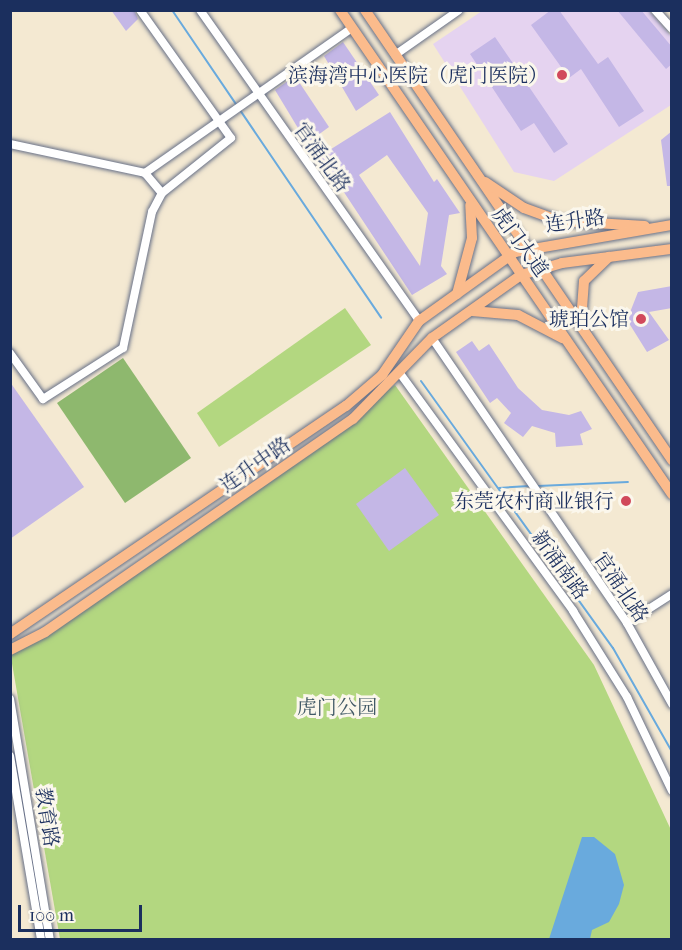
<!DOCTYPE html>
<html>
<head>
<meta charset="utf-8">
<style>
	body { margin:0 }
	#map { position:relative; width:682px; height:950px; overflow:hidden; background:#f4e9d2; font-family:"IM FELL French Canon","Noto Serif SC",serif }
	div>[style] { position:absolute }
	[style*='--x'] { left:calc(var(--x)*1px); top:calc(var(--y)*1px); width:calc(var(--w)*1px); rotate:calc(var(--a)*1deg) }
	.built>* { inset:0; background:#e5d3f0 }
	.green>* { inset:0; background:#b3d780 }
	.forest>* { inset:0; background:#8eb86e }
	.water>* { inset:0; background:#69aadd }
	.stream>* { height:2px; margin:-1px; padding:0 1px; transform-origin:1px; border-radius:1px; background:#69aadd }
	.building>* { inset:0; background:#c4b7e6 }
	.roads { filter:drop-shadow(0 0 2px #677087) drop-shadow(0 0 2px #677087) }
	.minor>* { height:8px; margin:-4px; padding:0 4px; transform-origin:4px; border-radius:4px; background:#fff }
	.major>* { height:10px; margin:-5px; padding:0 5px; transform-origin:5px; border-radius:5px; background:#fbbb8c }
	.dots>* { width:16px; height:16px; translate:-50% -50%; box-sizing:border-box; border:3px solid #fbf7ec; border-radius:50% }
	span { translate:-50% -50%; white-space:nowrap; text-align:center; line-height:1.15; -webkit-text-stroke:6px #fbf7ec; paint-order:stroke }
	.poi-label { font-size:20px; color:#1b2f5e }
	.right { translate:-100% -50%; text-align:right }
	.street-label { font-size:20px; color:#1b2f5e }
	.park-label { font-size:20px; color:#415966 }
	.frame { position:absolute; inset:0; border:12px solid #1b2f5e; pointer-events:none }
	.scale { position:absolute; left:18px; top:905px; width:124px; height:27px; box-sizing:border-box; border:3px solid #1b2f5e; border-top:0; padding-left:8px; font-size:18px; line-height:21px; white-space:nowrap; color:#1b2f5e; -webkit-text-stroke:4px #fbf7ec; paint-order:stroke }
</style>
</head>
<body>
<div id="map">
	<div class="built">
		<div style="clip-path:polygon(482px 11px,649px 11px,671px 36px,671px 105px,554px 181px,514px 172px,433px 44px)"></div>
	</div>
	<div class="green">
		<div style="clip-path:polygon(345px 308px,371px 345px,219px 447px,197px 413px)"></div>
		<div style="clip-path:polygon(395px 385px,594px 665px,671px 830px,671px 939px,60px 939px,10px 652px)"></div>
	</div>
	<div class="forest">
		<div style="clip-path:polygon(123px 358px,191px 458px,125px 503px,57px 403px)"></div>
	</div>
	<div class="water">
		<div style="clip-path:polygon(582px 837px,594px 837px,615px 854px,624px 885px,619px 904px,609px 922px,592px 930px,590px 939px,549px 939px)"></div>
	</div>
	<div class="stream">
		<div style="--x:172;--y:10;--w:372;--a:55.8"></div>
		<div style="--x:421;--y:381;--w:329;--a:54.3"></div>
		<div style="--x:613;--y:648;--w:120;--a:60.4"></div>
		<div style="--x:538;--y:486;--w:90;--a:-2.5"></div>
		<div style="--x:499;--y:488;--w:30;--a:-4"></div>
	</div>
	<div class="building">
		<div style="clip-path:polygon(111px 10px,134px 10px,138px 19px,126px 31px)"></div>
		<div style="clip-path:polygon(551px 10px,559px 10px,598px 64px,608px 57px,644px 111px,619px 127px,581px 69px,569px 78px,531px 25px)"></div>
		<div style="clip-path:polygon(617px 10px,641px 10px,672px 47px,672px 64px,666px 69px)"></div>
		<div style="clip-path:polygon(495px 37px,568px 144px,554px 153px,534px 123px,521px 131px,470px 54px)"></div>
		<div style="clip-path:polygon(343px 42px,379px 95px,356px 111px,324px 56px)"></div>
		<div style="clip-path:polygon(295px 76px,329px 127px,307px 143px,275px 90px)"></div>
		<div style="clip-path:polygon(evenodd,390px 112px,434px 182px,437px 179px,460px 213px,449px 215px,441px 266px,447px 274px,412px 295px,320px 156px,390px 112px,387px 155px,428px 213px,420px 266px,359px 175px,387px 155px)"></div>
		<div style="clip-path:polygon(672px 131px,672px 186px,667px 186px,661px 140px)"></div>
		<div style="clip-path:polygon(672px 286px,672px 308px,649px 312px,669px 340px,647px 352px,627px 320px,638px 292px)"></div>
		<div style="clip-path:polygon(472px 341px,479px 351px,489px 344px,518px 388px,542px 410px,569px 415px,581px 411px,592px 429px,580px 434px,583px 445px,556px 447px,555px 433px,532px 426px,523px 437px,504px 423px,511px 413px,497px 398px,490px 403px,456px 352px)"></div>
		<div style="clip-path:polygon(10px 382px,84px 487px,10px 539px)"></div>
		<div style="clip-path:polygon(405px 468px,439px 515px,389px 551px,356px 504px)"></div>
	</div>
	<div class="roads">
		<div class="minor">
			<div style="--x:140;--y:10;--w:157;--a:54.6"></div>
			<div style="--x:231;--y:138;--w:88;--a:141.4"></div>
			<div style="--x:200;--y:10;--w:380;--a:54.8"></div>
			<div style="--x:655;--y:10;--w:25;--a:48"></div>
			<div style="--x:395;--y:55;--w:78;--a:-35.1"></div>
			<div style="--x:10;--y:144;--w:138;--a:12.1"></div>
			<div style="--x:145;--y:173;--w:26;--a:50"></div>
			<div style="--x:162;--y:193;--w:21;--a:118"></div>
			<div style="--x:152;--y:212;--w:139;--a:102"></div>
			<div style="--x:123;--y:348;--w:95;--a:147.5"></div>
			<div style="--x:43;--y:399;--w:57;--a:-125.7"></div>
			<div style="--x:145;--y:173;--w:253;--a:-35"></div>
			<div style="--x:432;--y:338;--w:345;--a:55.6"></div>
			<div style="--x:627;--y:623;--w:93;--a:60.9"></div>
			<div style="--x:399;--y:372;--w:296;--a:53.9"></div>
			<div style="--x:573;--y:611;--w:102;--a:57.9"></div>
			<div style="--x:627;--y:697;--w:104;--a:64.4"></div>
			<div style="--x:627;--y:623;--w:54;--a:-32.8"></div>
			<div style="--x:10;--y:699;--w:244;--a:80.6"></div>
			<div style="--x:10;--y:756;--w:187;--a:80.4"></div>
		</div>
		<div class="major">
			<div style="--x:340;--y:10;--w:587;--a:55.55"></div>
			<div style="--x:365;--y:10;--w:545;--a:55.7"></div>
			<div style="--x:485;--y:182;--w:47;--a:33.7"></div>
			<div style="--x:524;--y:208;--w:38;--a:20"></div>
			<div style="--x:560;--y:221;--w:85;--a:3.4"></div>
			<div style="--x:457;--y:294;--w:58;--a:-75"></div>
			<div style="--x:472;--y:238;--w:33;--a:-93"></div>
			<div style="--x:472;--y:311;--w:46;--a:5"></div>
			<div style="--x:518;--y:315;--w:50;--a:27.6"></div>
			<div style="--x:581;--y:322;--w:41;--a:-85.8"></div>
			<div style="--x:584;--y:281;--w:35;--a:-44"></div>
			<div style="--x:10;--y:634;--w:406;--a:-34.2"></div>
			<div style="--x:346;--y:406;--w:48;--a:-40.7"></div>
			<div style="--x:382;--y:375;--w:65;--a:-55.6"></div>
			<div style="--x:419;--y:321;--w:118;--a:-35.7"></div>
			<div style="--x:515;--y:252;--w:159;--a:-9.8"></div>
			<div style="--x:10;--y:650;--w:39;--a:-27"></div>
			<div style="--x:45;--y:632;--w:374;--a:-34.7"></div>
			<div style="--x:353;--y:419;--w:113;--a:-45.7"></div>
			<div style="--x:432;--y:338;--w:109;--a:-35.3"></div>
			<div style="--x:521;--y:275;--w:43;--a:-16.3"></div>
			<div style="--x:562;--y:263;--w:111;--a:-7.3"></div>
		</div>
	</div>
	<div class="dots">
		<div style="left:562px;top:75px;background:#d1495b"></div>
		<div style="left:641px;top:319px;background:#d1495b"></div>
		<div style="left:626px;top:501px;background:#d1495b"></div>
	</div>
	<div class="poi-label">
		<span class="right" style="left:548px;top:75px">滨海湾中心医院（虎门医院）</span>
		<span class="right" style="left:629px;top:319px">琥珀公馆</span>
		<span class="right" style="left:614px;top:501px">东莞农村商业银行</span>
	</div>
	<div class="street-label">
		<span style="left:322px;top:157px;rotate:54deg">官涌北路</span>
		<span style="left:575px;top:221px;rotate:-8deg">连升路</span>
		<span style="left:520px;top:242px;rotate:54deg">虎门大道</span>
		<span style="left:255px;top:465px;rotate:-35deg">连升中路</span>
		<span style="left:560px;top:565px;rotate:54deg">新涌南路</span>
		<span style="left:621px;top:587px;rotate:56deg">官涌北路</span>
		<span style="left:47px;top:817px;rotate:81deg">教育路</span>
	</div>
	<div class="park-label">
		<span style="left:337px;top:707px">虎门公园</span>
	</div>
	<div class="frame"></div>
	<div class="scale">100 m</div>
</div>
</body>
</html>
